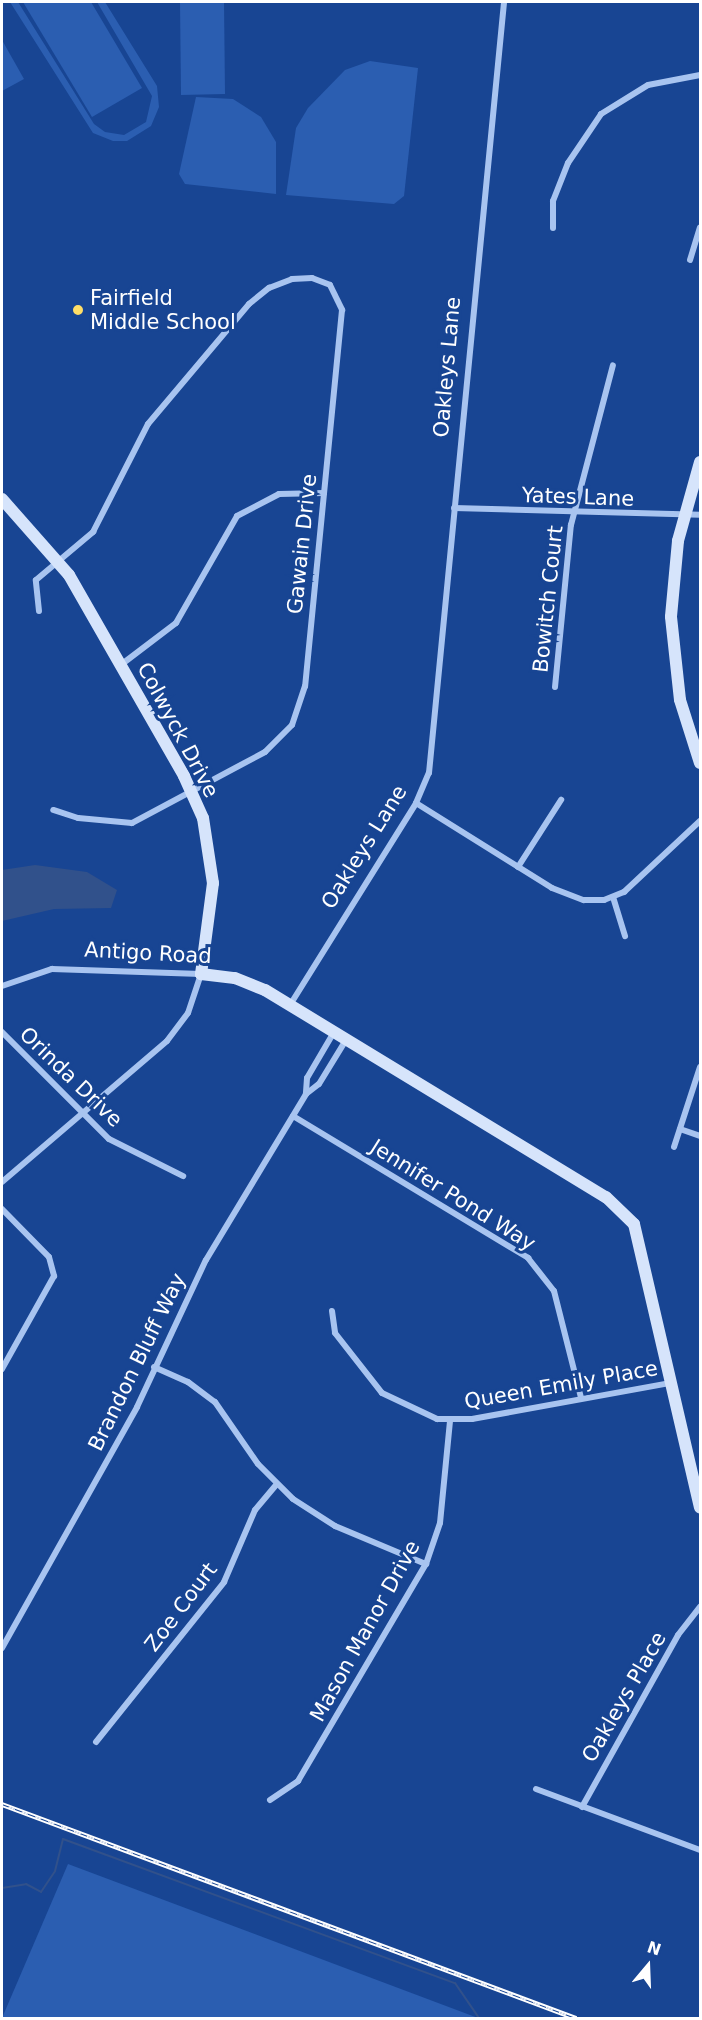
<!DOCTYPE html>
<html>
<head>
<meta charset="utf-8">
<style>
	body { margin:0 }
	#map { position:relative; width:702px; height:2020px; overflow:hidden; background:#184593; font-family:"DejaVu Sans",sans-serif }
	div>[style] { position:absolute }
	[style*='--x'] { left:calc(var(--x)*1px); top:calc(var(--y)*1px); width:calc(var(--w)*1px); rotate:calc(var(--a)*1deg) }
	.green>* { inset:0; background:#2b5eb1 }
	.water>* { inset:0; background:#31518b }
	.stream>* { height:2px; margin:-1px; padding:0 1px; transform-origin:1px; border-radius:1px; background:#31518b }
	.street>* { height:6px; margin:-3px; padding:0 3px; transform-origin:3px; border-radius:3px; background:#a8c4f0 }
	.secondary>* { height:12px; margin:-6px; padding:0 6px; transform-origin:6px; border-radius:6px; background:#d6e4fb }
	.rail>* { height:4.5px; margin-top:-2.25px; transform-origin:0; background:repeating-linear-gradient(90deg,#184593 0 7px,#fff 0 14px); box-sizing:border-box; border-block:2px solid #fff }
	.dots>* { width:16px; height:16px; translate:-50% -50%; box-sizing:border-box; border:3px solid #184593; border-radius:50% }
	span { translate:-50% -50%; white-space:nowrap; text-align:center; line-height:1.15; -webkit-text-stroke:6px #184593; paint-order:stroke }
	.poi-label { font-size:21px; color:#fff }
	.left { translate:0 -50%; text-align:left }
	.street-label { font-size:21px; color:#fff }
	.frame { position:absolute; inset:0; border:3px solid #fff; pointer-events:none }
	.north { position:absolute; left:618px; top:1936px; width:60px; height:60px; -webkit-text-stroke:4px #184593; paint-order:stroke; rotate:19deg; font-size:16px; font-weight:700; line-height:24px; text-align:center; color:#fff }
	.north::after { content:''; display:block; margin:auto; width:21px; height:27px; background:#fff; clip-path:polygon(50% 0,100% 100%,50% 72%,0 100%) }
</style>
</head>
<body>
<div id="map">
	<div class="green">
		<div style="clip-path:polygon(10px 2px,18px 2px,94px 124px,105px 132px,124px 135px,146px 122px,152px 96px,97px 2px,105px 2px,157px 86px,159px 107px,151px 126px,127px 141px,113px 141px,93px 133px)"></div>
		<div style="clip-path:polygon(23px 2px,91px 2px,142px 88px,92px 117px)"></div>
		<div style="clip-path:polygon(180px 2px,224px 2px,225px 94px,181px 95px)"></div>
		<div style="clip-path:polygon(2px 40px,24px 79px,2px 91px)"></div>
		<div style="clip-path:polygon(370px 61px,418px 68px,404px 196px,394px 204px,286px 195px,296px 128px,308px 108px,345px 70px)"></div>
		<div style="clip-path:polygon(196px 97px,233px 99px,261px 117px,276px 142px,276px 194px,185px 184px,179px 174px)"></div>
		<div style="clip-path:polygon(68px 1864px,478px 2018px,2px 2018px)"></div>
	</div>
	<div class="water">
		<div style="clip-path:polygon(35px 865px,87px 872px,117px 890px,111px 908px,54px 909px,2px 921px,2px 870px)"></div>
	</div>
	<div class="stream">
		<div style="--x:2;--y:1888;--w:24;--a:-9"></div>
		<div style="--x:26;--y:1884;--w:17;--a:28"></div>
		<div style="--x:41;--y:1892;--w:25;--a:-56"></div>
		<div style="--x:55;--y:1871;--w:33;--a:-76"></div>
		<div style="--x:63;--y:1839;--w:418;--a:20.2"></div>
		<div style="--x:455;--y:1983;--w:42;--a:55.6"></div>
	</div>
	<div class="street">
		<div style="--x:553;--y:228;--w:27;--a:-90"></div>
		<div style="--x:553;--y:201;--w:41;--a:-68.5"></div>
		<div style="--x:568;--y:163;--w:59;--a:-56"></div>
		<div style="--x:601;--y:114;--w:55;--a:-31.7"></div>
		<div style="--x:648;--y:85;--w:53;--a:-10.9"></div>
		<div style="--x:690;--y:260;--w:34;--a:-73"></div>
		<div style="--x:454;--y:508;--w:246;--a:1.6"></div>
		<div style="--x:39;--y:611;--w:31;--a:-96"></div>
		<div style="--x:36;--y:580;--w:75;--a:-40.1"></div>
		<div style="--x:93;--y:532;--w:121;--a:-63"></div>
		<div style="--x:148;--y:424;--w:157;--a:-49.9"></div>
		<div style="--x:249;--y:304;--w:26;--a:-39"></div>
		<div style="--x:269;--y:288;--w:25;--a:-21"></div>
		<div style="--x:292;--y:279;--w:20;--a:-3"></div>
		<div style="--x:312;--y:278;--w:19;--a:21"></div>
		<div style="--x:330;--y:285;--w:28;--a:64"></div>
		<div style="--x:342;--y:310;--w:378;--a:95.6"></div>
		<div style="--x:305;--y:686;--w:41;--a:108.4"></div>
		<div style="--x:292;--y:725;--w:38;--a:135"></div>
		<div style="--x:265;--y:752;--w:151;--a:151.9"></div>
		<div style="--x:132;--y:823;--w:54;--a:-174.7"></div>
		<div style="--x:78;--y:818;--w:26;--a:-162"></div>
		<div style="--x:122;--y:664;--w:68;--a:-37.2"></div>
		<div style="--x:176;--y:623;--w:123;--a:-60.3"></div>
		<div style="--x:237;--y:516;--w:47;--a:-27.6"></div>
		<div style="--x:279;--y:494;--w:45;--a:-1.3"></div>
		<div style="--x:555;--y:687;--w:163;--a:-84.4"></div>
		<div style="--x:571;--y:525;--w:165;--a:-75.3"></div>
		<div style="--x:416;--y:803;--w:160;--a:32"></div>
		<div style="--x:552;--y:888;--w:34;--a:21"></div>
		<div style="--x:584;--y:900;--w:20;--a:0"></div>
		<div style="--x:604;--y:900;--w:22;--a:-22"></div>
		<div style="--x:624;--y:892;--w:104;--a:-43.1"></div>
		<div style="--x:518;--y:867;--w:80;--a:-57.3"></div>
		<div style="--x:613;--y:897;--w:41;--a:72.9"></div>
		<div style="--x:2;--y:986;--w:53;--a:-18.8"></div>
		<div style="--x:52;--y:969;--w:149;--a:1.9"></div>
		<div style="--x:201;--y:974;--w:41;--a:108.4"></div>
		<div style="--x:188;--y:1013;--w:35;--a:127"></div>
		<div style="--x:167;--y:1041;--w:217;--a:139.5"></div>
		<div style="--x:290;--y:1005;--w:238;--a:-58"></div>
		<div style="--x:416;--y:803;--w:33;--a:-67"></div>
		<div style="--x:429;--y:773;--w:775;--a:-84.44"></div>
		<div style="--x:2;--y:1032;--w:151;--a:45"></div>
		<div style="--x:109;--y:1139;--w:83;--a:26.6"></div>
		<div style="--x:334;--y:1032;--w:53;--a:120.4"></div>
		<div style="--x:307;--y:1078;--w:16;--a:94"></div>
		<div style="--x:306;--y:1094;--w:16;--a:-38"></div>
		<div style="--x:319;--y:1084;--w:52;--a:-58.5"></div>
		<div style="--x:293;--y:1116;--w:275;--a:31.1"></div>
		<div style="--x:528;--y:1258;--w:42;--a:51.8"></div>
		<div style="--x:554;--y:1291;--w:110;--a:75.8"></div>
		<div style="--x:680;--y:1129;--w:21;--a:19"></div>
		<div style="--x:674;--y:1147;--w:84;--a:-72"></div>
		<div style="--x:2;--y:1209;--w:67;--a:45.6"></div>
		<div style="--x:49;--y:1257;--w:20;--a:75"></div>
		<div style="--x:54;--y:1276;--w:107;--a:119.2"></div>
		<div style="--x:332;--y:1311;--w:22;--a:82"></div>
		<div style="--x:335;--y:1333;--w:76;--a:51.9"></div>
		<div style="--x:382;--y:1393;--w:61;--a:25.3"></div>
		<div style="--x:437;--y:1419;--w:35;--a:0"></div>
		<div style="--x:472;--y:1419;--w:202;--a:-10.3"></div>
		<div style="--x:154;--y:1367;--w:37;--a:24"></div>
		<div style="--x:188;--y:1382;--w:34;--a:37"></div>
		<div style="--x:215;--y:1402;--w:75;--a:55.3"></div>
		<div style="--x:258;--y:1464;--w:49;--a:45"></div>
		<div style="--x:293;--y:1499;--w:50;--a:32.7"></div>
		<div style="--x:335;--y:1526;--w:99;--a:22.7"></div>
		<div style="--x:2;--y:1648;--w:276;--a:-60.7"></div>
		<div style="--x:137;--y:1407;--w:162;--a:-64.9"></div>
		<div style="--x:206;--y:1260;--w:194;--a:-58.9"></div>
		<div style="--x:96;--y:1742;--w:205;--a:-51.3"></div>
		<div style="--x:224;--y:1582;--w:78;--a:-66.7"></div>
		<div style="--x:255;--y:1510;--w:34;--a:-50"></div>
		<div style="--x:536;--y:1789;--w:175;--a:20.4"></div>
		<div style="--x:270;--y:1800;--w:34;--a:-34"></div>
		<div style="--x:298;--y:1781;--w:252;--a:-59.5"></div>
		<div style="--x:426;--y:1564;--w:43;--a:-71.1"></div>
		<div style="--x:440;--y:1523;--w:102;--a:-84.4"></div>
		<div style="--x:582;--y:1807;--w:197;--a:-60.8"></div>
		<div style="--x:678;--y:1635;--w:36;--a:-52"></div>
	</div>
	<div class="secondary">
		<div style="--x:700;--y:462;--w:82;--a:105.6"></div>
		<div style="--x:678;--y:541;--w:76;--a:95.3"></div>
		<div style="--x:671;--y:617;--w:83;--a:83.8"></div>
		<div style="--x:680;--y:700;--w:66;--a:72.4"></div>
		<div style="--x:2;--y:499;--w:101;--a:48.6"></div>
		<div style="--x:69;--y:575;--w:232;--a:60.2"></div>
		<div style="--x:184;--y:776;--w:46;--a:65.7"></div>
		<div style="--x:203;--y:818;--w:66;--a:81.3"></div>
		<div style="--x:213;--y:883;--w:92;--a:97.5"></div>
		<div style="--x:201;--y:974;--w:34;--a:7"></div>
		<div style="--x:235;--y:978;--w:32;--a:22"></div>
		<div style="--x:265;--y:990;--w:399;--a:31.3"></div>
		<div style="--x:606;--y:1197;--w:39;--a:44"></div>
		<div style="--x:634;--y:1224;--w:291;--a:76.9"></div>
	</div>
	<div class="rail">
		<div style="--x:2;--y:1804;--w:613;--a:20.45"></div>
	</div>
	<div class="dots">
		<div style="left:78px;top:310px;background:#ffde67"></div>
	</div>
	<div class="poi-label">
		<span class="left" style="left:90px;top:310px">Fairfield<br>Middle School</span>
	</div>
	<div class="street-label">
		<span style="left:447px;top:367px;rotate:-85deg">Oakleys Lane</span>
		<span style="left:578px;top:497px;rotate:2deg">Yates Lane</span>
		<span style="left:302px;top:544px;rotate:-84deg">Gawain Drive</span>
		<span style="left:548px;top:599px;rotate:-84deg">Bowitch Court</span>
		<span style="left:178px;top:730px;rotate:62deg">Colwyck Drive</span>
		<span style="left:364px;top:847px;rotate:-58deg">Oakleys Lane</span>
		<span style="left:148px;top:953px;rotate:3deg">Antigo Road</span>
		<span style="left:71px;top:1077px;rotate:44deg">Orinda Drive</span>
		<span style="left:453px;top:1195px;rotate:32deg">Jennifer Pond Way</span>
		<span style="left:137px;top:1362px;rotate:-64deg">Brandon Bluff Way</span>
		<span style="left:561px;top:1385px;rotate:-10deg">Queen Emily Place</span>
		<span style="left:181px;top:1607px;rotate:-53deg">Zoe Court</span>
		<span style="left:365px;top:1631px;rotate:-61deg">Mason Manor Drive</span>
		<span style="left:624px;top:1697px;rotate:-60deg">Oakleys Place</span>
	</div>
	<div class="frame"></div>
	<div class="north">N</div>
</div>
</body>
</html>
